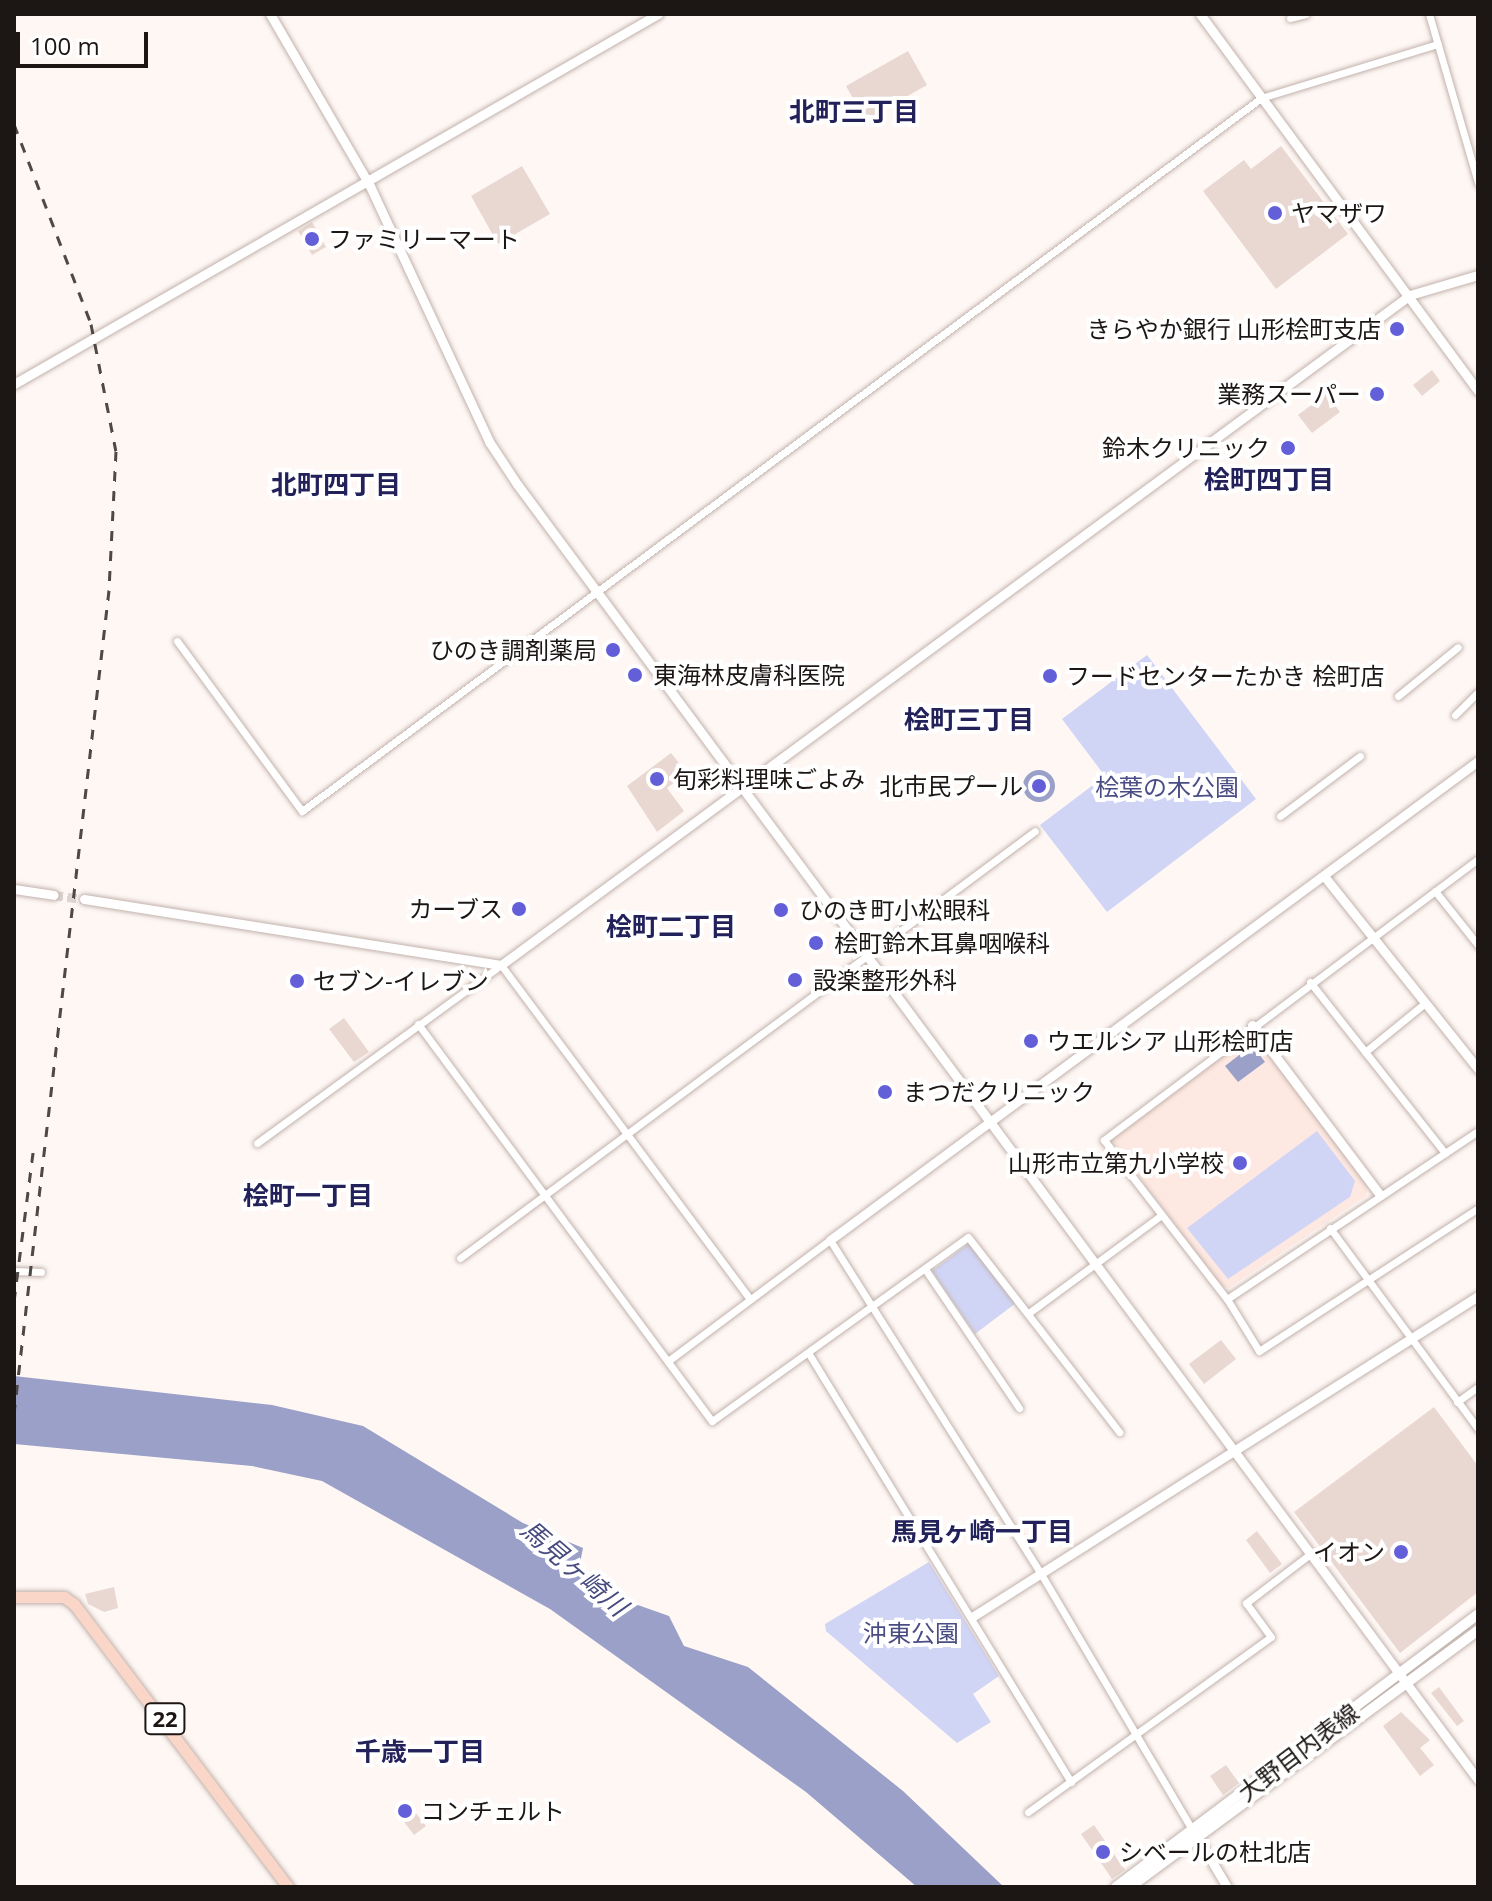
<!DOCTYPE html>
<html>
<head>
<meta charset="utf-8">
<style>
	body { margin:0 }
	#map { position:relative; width:1492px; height:1901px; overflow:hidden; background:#fef7f4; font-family:"Open Sans","Noto Sans JP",sans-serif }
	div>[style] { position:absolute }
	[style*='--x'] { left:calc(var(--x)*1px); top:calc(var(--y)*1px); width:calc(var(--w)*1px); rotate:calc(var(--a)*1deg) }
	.built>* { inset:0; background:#fee9e2 }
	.green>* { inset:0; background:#d1d5f5 }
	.water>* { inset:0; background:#9ba0c8 }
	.round { border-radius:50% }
	.building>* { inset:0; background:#e9d8d2 }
	.tertiary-tunnel>* { height:9px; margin-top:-4.5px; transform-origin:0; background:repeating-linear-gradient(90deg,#dcd5d2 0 9px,transparent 0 13.5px) }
	.roads { filter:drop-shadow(0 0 2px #c2b2ac) drop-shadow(0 0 2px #c2b2ac) }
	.minor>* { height:7px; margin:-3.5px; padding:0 3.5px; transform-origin:3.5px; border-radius:3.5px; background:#fff }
	.tertiary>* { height:9px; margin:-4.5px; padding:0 4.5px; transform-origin:4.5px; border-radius:4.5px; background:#fff }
	.secondary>* { height:10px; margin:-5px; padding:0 5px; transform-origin:5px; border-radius:5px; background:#fff }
	.primary>* { height:11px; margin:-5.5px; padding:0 5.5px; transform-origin:5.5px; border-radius:5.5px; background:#fad6c8 }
	.rail>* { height:3px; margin-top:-1.5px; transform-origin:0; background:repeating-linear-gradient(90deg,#4e4846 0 10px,transparent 0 20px) }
	.dots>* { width:22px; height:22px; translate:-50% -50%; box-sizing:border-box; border:4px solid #fff; border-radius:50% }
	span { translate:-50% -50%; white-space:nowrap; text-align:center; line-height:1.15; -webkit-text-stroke:8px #fff; paint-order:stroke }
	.shield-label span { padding:2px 6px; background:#fff; border:2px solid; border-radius:6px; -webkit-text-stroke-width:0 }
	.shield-label { font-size:22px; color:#1c1614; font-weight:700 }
	.poi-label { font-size:24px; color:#1c1614 }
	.left { translate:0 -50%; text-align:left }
	.right { translate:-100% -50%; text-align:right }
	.park-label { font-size:24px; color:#4a4d83 }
	.street-label { font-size:24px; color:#1c1614 }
	.neighbourhood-label { font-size:26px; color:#23215a; font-weight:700 }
	.water-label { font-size:26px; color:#484b80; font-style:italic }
	.frame { position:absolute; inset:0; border:16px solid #1c1614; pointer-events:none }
	.scale { position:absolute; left:16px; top:32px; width:132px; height:36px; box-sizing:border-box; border:4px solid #1c1614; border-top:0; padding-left:10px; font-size:24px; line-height:28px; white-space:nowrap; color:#1c1614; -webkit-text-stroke:6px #fff; paint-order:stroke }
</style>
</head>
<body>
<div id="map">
	<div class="built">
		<div style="clip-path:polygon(1245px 1035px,1254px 1036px,1368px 1185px,1366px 1196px,1229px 1288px,1221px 1286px,1112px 1140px,1113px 1132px)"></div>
	</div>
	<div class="green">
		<div style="clip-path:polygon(1147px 655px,1256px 799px,1107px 912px,1040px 825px,1105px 776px,1062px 719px)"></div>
		<div style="clip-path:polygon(1317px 1131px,1355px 1181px,1350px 1197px,1228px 1279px,1187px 1228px)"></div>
		<div style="clip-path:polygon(971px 1242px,1016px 1303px,975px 1334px,932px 1271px)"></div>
		<div style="clip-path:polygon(929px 1562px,999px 1676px,973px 1694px,991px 1722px,957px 1743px,826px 1631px,825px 1624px)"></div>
	</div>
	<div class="water">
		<div class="round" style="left:1023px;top:770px;width:32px;height:32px"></div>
		<div style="clip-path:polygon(1252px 1045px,1265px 1062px,1238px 1082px,1225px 1066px)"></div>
		<div style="clip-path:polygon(14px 1376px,272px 1405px,363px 1426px,523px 1523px,583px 1548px,579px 1568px,601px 1592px,669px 1616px,684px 1646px,748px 1667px,903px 1791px,1004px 1887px,917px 1887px,806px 1792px,550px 1609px,322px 1481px,252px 1466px,14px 1444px)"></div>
	</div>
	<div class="building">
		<div style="clip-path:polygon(908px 51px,927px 85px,865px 120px,846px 86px)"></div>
		<div style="clip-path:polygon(1281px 146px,1348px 234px,1276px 289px,1203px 191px,1244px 160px,1251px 169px)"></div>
		<div style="clip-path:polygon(522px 166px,550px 214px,498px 244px,471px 196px)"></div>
		<div style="clip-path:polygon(312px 222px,326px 247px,312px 255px,298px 231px)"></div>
		<div style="clip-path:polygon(1432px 370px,1440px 381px,1422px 396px,1413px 385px)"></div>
		<div style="clip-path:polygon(1326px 394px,1340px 412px,1312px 433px,1298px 415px)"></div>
		<div style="clip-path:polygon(671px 753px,687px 773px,667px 788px,684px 811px,657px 832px,627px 786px)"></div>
		<div style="clip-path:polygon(344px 1018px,369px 1052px,354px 1062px,329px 1029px)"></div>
		<div style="clip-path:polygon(1221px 1340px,1236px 1359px,1204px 1384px,1189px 1364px)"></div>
		<div style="clip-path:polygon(1434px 1407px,1478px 1466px,1478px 1592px,1400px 1653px,1294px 1512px)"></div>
		<div style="clip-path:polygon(1257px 1531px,1282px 1564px,1270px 1573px,1246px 1540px)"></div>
		<div style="clip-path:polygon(114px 1587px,118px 1608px,104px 1612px,88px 1604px,85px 1594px)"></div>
		<div style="clip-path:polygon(1439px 1687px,1464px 1721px,1457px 1726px,1431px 1693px)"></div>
		<div style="clip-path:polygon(1401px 1712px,1430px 1740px,1420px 1748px,1434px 1765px,1420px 1776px,1383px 1726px)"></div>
		<div style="clip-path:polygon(1226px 1765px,1239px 1783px,1223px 1795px,1210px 1776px)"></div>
		<div style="clip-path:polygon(407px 1802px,426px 1826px,414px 1835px,395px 1810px)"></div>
		<div style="clip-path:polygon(1094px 1825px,1125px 1870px,1112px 1879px,1081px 1834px)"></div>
	</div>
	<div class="tertiary-tunnel">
		<div style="--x:54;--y:895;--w:30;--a:8"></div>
	</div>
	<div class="roads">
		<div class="minor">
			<div style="--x:1429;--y:14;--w:176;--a:73.8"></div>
			<div style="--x:1290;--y:18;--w:16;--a:-14"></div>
			<div style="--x:177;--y:641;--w:211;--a:53.7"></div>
			<div style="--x:302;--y:811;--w:1195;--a:-36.63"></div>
			<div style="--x:1261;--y:98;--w:185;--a:-17"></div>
			<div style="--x:1398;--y:696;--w:77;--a:-39.2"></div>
			<div style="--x:1455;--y:715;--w:33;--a:-45"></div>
			<div style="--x:1280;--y:816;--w:100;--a:-36.9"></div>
			<div style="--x:1478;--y:859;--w:468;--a:143.1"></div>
			<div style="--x:1104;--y:1140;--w:201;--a:52.3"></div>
			<div style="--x:1227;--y:1299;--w:302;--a:-33.8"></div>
			<div style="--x:1435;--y:891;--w:69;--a:51.5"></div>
			<div style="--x:1310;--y:982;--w:218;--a:51.7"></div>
			<div style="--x:418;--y:1024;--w:494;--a:53.5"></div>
			<div style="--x:712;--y:1421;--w:315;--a:-35.7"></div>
			<div style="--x:968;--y:1237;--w:247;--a:52.2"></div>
			<div style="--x:1365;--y:1052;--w:77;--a:-39.2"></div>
			<div style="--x:257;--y:1143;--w:302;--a:-36.1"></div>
			<div style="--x:501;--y:965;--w:417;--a:53.3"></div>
			<div style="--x:1330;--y:1228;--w:250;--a:53.6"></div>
			<div style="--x:460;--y:1258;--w:716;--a:-36.6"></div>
			<div style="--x:925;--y:1269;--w:168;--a:55.9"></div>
			<div style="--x:14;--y:1271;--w:27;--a:2"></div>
			<div style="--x:1227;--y:1299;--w:61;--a:58.4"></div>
			<div style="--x:1259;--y:1351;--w:262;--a:-33.1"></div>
			<div style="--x:1030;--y:1312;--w:162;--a:-36.4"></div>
			<div style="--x:809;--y:1354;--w:502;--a:58.53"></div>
			<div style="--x:668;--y:1361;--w:202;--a:-36.8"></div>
			<div style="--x:830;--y:1240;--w:395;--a:57.7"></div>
			<div style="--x:1041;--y:1574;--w:299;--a:59.4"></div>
			<div style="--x:1457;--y:1402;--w:26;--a:-36"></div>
			<div style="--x:1028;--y:1812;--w:299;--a:-35.8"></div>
			<div style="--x:1271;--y:1637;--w:42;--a:-126.3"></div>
			<div style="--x:1246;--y:1603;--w:81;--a:-37.4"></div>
		</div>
		<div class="tertiary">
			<div style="--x:270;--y:14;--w:197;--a:59.8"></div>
			<div style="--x:369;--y:184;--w:286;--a:65"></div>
			<div style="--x:490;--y:443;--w:49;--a:56.6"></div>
			<div style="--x:517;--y:484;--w:1613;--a:53.44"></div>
			<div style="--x:1200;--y:14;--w:468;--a:53.6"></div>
			<div style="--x:14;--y:384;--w:743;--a:-29.88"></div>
			<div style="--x:1324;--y:876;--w:247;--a:51.4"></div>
			<div style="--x:14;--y:889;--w:40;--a:8.5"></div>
			<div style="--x:84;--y:899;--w:422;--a:9"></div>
			<div style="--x:501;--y:965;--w:1129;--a:-36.39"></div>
			<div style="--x:1410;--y:295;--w:71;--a:-16.4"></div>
			<div style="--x:1252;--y:1025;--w:213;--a:53"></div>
			<div style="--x:830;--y:1240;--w:806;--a:-36.47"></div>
			<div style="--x:972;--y:1617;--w:599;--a:-32.39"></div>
			<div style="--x:1198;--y:1838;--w:57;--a:59.4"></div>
		</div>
		<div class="secondary">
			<div style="--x:1116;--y:1887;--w:453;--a:-37"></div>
			<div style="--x:1130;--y:1887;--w:433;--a:-36.4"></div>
		</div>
		<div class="primary">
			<div style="--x:14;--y:1597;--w:50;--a:0"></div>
			<div style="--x:64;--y:1597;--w:12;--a:35"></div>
			<div style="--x:74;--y:1604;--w:355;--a:52.9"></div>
		</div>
	</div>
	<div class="rail">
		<div style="--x:14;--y:124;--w:214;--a:68.9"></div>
		<div style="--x:91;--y:324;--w:129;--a:78.9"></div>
		<div style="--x:116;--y:451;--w:139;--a:92.9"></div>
		<div style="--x:109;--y:590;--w:829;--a:96.58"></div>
		<div style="--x:14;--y:1301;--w:150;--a:-82.7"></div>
	</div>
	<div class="dots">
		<div style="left:1275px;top:213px;background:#625fd8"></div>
		<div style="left:312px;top:239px;background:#625fd8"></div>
		<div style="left:1397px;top:329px;background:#625fd8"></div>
		<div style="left:1377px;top:394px;background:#625fd8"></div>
		<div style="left:1288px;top:448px;background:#625fd8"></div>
		<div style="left:613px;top:650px;background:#625fd8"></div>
		<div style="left:635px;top:675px;background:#625fd8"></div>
		<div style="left:1050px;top:676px;background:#625fd8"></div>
		<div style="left:657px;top:779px;background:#625fd8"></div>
		<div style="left:1039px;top:786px;background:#625fd8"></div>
		<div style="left:519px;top:909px;background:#625fd8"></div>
		<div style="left:781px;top:910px;background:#625fd8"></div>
		<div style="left:816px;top:943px;background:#625fd8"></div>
		<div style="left:795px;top:980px;background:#625fd8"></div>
		<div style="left:297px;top:981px;background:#625fd8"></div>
		<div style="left:1031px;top:1041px;background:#625fd8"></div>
		<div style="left:885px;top:1092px;background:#625fd8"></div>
		<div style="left:1240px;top:1163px;background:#625fd8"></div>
		<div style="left:1401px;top:1552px;background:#625fd8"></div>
		<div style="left:405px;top:1811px;background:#625fd8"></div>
		<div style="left:1103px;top:1852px;background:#625fd8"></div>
	</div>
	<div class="shield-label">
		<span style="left:165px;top:1719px">22</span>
	</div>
	<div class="poi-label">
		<span class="left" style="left:1291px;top:213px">ヤマザワ</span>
		<span class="left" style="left:328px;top:239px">ファミリーマート</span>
		<span class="right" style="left:1381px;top:329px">きらやか銀行 山形桧町支店</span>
		<span class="right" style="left:1361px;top:394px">業務スーパー</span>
		<span class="right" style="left:1270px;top:448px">鈴木クリニック</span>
		<span class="right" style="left:597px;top:650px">ひのき調剤薬局</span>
		<span class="left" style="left:653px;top:675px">東海林皮膚科医院</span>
		<span class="left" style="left:1066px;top:676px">フードセンターたかき 桧町店</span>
		<span class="left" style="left:673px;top:779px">旬彩料理味ごよみ</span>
		<span class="right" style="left:1023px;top:786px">北市民プール</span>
		<span class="right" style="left:503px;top:909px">カーブス</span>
		<span class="left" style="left:799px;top:910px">ひのき町小松眼科</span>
		<span class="left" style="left:834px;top:943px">桧町鈴木耳鼻咽喉科</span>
		<span class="left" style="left:813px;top:980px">設楽整形外科</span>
		<span class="left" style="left:313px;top:981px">セブン-イレブン</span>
		<span class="left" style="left:1047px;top:1041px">ウエルシア 山形桧町店</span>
		<span class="left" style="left:903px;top:1092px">まつだクリニック</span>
		<span class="right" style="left:1224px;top:1163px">山形市立第九小学校</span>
		<span class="right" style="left:1385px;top:1552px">イオン</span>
		<span class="left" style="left:421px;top:1811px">コンチェルト</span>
		<span class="left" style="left:1119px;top:1852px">シベールの杜北店</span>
	</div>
	<div class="park-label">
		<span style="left:1167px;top:787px">桧葉の木公園</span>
		<span style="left:911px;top:1633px">沖東公園</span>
	</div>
	<div class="street-label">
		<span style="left:1298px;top:1752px;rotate:-37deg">大野目内表線</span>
	</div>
	<div class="neighbourhood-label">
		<span style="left:854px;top:112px">北町三丁目</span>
		<span style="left:1269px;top:480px">桧町四丁目</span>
		<span style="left:336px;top:485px">北町四丁目</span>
		<span style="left:969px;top:720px">桧町三丁目</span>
		<span style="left:671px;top:927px">桧町二丁目</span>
		<span style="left:308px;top:1196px">桧町一丁目</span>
		<span style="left:982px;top:1532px">馬見ヶ崎一丁目</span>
		<span style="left:420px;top:1752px">千歳一丁目</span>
	</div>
	<div class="water-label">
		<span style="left:574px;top:1568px;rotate:41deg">馬見ヶ崎川</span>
	</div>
	<div class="frame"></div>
	<div class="scale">100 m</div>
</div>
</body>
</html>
